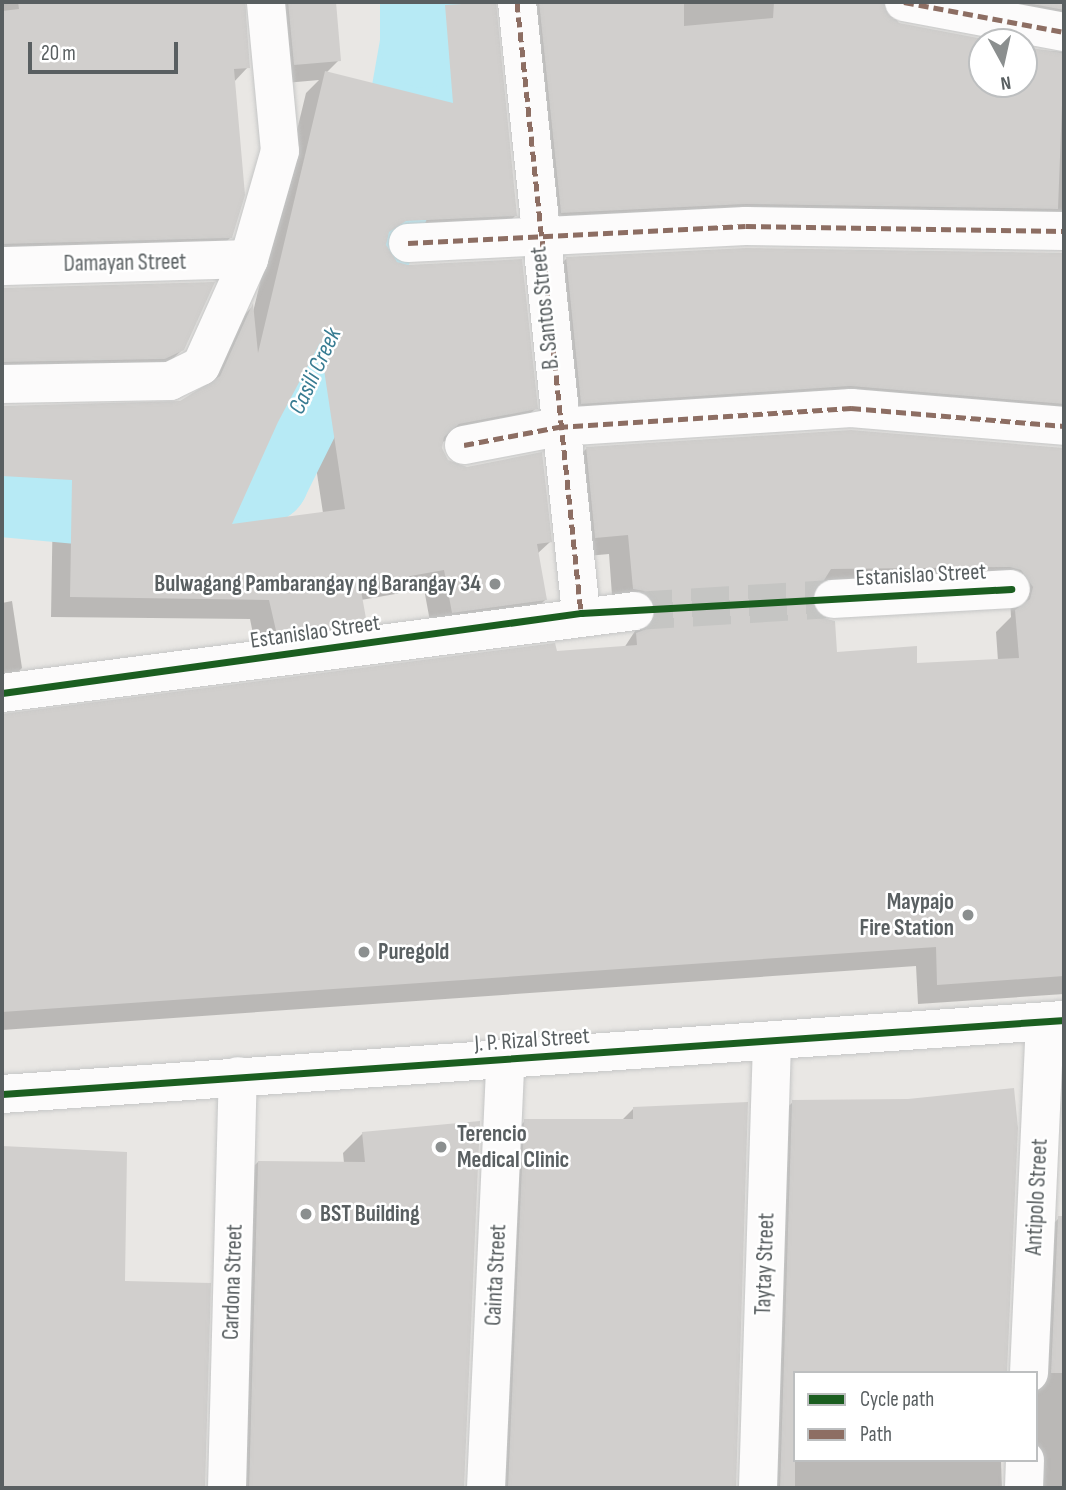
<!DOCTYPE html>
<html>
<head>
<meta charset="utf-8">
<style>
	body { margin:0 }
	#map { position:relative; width:1066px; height:1490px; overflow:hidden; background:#e9e7e4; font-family:"Sofia Sans Condensed",sans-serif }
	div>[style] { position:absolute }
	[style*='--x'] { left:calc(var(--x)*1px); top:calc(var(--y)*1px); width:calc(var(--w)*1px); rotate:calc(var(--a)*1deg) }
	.shadow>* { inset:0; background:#0003 }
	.river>* { height:89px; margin:-44.5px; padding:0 44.5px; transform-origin:44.5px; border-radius:44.5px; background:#b7eaf5 }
	.building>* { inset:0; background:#d1cfcd }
	.minor-tunnel>* { height:38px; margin-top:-19px; transform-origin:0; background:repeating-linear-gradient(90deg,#c5c5c3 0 38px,transparent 0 57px) }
	.roads { filter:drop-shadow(0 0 2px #c5c6c6) drop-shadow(0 0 2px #c5c6c6) }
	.pedestrian>* { height:38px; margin:-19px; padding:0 19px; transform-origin:19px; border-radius:19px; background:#fcfbfb }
	.minor>* { height:38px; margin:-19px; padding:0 19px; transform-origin:19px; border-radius:19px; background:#fcfbfb }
	.tertiary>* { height:38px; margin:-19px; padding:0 19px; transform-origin:19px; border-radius:19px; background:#fcfbfb }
	.quiet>* { height:5px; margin-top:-2.5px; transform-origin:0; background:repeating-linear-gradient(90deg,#8d6e63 0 10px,transparent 0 15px) }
	.cycleway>* { height:7px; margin:-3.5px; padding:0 3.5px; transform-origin:3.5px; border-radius:3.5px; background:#1b5e20 }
	.dots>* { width:19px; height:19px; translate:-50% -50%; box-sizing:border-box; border:4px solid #fff; border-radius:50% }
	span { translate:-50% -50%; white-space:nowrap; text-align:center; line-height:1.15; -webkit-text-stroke:5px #fff; paint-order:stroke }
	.street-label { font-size:23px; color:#595f61 }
	.poi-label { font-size:23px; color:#595f61; font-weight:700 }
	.right { translate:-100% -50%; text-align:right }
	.left { translate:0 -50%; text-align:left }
	.water-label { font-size:24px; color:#387c92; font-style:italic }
	.frame { position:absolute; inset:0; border:4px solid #595f61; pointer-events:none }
	.legend { position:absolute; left:793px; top:1371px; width:245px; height:91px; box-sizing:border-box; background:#fff; border:2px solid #bdbfc0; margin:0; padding:9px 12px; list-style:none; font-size:21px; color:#595f61 }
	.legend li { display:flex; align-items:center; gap:14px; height:35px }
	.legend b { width:35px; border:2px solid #bdbfc0 }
	.north { position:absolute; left:968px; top:28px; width:70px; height:70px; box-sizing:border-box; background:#fff; border:2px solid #bdbfc0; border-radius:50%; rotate:172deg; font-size:19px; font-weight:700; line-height:28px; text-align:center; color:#595f61 }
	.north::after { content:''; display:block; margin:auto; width:24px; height:32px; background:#8b8f8f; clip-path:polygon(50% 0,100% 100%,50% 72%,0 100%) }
	.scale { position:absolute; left:28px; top:42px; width:150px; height:32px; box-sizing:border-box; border:4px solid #595f61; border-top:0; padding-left:9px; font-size:21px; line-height:24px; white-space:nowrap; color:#595f61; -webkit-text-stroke:5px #fff; paint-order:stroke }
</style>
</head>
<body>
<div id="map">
	<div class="shadow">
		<div style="clip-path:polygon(2px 2px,245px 2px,248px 67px,233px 83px,231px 237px,211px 257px,2px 263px)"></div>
		<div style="clip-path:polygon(evenodd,248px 2px,334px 2px,339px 60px,326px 73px,430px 100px,418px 2px,498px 2px,493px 2px,516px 215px,496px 235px,384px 243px,389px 257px,408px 267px,536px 408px,516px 428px,441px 442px,441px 449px,447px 461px,550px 542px,537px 554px,545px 600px,525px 620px,432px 632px,424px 589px,361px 600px,366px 623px,345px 643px,257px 654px,250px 619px,51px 617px,53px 499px,2px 498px,2px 408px,179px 403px,206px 387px,234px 325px,252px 307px,253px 312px,306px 93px,319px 80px,274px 84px,248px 2px,302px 375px,323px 513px,229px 526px,302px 375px)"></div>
		<div style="clip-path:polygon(505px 2px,882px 2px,888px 19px,899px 25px,989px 42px,982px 42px,982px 84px,1024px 84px,1024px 49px,1064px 52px,1064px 247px,542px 233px)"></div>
		<div style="clip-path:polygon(897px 2px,1064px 2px,1064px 45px)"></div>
		<div style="clip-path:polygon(evenodd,746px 250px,1064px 255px,1064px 994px,918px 1004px,916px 966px,2px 1030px,2px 716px,624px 648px,637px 628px,613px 609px,609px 554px,576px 557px,566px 469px,586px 449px,1063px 450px,1064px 436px,1045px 424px,562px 423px,546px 279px,566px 259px,746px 250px,817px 588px,1010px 598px,1011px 617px,996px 632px,998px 661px,916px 664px,836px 654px,809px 601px,817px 588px)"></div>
		<div style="clip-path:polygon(212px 284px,183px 349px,162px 369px,2px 381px,2px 290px)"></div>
		<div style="clip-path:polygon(12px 601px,22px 668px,2px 688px,2px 603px)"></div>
		<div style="clip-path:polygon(793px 1102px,1016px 1128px,1006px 1373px,795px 1373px,795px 1460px,1001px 1460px,1002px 1488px,761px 1488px,773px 1121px)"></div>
		<div style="clip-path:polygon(746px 1104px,735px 1488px,490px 1488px,505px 1141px,525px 1121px,621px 1121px,633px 1109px)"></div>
		<div style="clip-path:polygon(363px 1133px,463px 1488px,230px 1488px,238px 1182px,258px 1162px,344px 1163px,343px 1153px)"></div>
		<div style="clip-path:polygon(2px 1149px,126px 1154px,123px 1282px,209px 1284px,204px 1488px,2px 1488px)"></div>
		<div style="clip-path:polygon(1059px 1218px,1064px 1218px,1064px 1488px,1026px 1488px,1036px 1460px,1039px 1238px)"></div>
	</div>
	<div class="river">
		<div style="--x:2;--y:492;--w:140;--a:5.3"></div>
		<div style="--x:141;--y:505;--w:87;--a:-2.6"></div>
		<div style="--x:228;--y:501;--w:43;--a:-32.6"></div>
		<div style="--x:264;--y:478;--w:137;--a:-63.6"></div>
		<div style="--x:325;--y:355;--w:173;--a:-68.6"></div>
		<div style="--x:388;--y:194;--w:80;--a:-73.4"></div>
		<div style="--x:411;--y:117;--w:75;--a:-80"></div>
		<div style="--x:424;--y:43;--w:41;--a:-90"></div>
	</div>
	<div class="building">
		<div style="clip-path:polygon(18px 2px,245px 2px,250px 68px,234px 69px,245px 195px,232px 238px,2px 244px,2px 11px,19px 9px)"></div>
		<div style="clip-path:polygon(288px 2px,336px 2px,341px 61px,294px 65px)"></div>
		<div style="clip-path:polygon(evenodd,496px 2px,517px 216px,406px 221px,389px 232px,386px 245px,397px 262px,408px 265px,522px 259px,538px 409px,459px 424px,444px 437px,442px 448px,448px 460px,467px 467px,542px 452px,552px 542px,537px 544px,547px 600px,452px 613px,444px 570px,360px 585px,367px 624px,277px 635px,269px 600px,70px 597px,72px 480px,2px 476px,2px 406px,180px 401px,220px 376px,253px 303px,258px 353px,325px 71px,453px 103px,445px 5px,496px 2px,320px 343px,345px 509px,232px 524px,278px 422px,320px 343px)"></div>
		<div style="clip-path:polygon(539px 2px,684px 2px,684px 26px,773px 18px,774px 2px,883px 2px,899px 23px,999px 42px,982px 42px,982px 84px,1024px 84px,1024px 47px,1064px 53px,1058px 209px,746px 204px,561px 213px)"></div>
		<div style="clip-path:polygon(1021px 2px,1064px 2px,1064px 10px)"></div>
		<div style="clip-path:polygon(746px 248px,1064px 253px,1064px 404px,850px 386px,581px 404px,566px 257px)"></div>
		<div style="clip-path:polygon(215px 282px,184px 350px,165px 359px,2px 362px,2px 288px)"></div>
		<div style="clip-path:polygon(evenodd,851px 430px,1064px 448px,1064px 976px,937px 985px,936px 947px,2px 1012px,2px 714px,555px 643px,557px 651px,637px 645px,636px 633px,649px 628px,657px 608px,644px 591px,633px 589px,628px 535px,595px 538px,586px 447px,851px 430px,1010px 567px,1021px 570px,1033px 587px,1030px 599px,1015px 610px,1019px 658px,917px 663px,917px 646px,837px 652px,835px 621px,823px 618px,811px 601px,831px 569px,1010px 567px)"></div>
		<div style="clip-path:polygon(1014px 1088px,1018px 1128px,1007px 1372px,795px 1373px,795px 1488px,780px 1488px,792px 1100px,908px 1099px)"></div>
		<div style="clip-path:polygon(748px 1102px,736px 1488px,508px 1486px,524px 1119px,633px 1119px,633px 1107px)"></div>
		<div style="clip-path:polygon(480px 1121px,464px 1488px,249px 1488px,258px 1161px,365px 1162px,362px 1132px)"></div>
		<div style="clip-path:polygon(2px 1146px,127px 1152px,125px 1281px,211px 1283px,205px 1488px,2px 1488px)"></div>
		<div style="clip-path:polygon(1058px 1216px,1064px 1216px,1064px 1373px,1051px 1373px)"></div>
	</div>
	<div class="minor-tunnel">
		<div style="--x:635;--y:611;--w:198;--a:-3.5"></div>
	</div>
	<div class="roads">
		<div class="pedestrian">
			<div style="--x:517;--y:2;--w:614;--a:84.02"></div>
			<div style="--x:904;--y:2;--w:163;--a:10.6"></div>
			<div style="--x:408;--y:243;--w:338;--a:-2.9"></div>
			<div style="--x:746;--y:226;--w:318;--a:0.9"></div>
			<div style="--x:464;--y:445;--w:96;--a:-10.8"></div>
			<div style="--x:558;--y:427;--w:294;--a:-3.7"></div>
			<div style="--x:851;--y:408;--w:214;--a:4.8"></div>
		</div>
		<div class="minor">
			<div style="--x:2;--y:266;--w:247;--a:-1.6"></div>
			<div style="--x:2;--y:384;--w:168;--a:-1"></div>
			<div style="--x:170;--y:381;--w:34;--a:-26"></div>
			<div style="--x:201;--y:366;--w:117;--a:-65.8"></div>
			<div style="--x:249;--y:259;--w:112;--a:-74"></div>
			<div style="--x:280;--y:151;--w:150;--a:-95.4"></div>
			<div style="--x:833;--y:599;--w:178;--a:-3.2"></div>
			<div style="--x:2;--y:693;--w:638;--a:-7.38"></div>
			<div style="--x:1029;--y:1373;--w:352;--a:-87.4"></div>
			<div style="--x:227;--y:1488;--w:412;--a:-88.5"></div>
			<div style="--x:486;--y:1488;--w:426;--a:-87.4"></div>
			<div style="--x:758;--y:1488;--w:448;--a:-88.2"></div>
			<div style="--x:1024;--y:1488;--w:28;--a:-88"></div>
		</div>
		<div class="tertiary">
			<div style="--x:2;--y:1094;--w:1065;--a:-3.99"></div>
		</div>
	</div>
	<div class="quiet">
		<div style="--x:517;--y:2;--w:614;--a:84.02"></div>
		<div style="--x:904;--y:2;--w:163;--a:10.6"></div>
		<div style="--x:408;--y:243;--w:338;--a:-2.9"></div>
		<div style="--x:746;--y:226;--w:318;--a:0.9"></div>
		<div style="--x:464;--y:445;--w:96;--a:-10.8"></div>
		<div style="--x:558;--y:427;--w:294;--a:-3.7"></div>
		<div style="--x:851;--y:408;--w:214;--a:4.8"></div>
	</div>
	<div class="cycleway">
		<div style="--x:2;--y:693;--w:585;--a:-7.87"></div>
		<div style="--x:581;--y:613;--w:431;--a:-3.2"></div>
		<div style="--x:2;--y:1094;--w:1065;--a:-3.99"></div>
	</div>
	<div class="dots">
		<div style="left:495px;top:584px;background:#8b8f8f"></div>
		<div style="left:968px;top:915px;background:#8b8f8f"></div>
		<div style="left:364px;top:952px;background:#8b8f8f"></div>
		<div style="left:441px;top:1147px;background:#8b8f8f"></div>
		<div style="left:306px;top:1214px;background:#8b8f8f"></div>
	</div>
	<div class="street-label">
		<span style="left:125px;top:263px;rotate:-1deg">Damayan Street</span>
		<span style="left:545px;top:308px;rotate:-96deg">B. Santos Street</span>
		<span style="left:921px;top:575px;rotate:-3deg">Estanislao Street</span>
		<span style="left:315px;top:632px;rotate:-8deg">Estanislao Street</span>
		<span style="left:532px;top:1040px;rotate:-4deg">J. P. Rizal Street</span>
		<span style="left:1037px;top:1197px;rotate:-87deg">Antipolo Street</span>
		<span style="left:765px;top:1264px;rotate:-88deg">Taytay Street</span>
		<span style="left:496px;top:1275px;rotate:-87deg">Cainta Street</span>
		<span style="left:233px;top:1282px;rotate:-88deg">Cardona Street</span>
	</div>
	<div class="poi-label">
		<span class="right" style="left:481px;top:584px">Bulwagang Pambarangay ng Barangay 34</span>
		<span class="right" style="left:954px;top:915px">Maypajo<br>Fire Station</span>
		<span class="left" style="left:378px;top:952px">Puregold</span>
		<span class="left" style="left:457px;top:1147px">Terencio<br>Medical Clinic</span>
		<span class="left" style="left:320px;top:1214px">BST Building</span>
	</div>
	<div class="water-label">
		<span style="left:315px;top:371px;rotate:-65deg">Casili Creek</span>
	</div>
	<div class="frame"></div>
	<ul class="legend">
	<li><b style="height:9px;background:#1b5e20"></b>Cycle path</li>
	<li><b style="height:9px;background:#8d6e63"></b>Path</li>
	</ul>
	<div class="north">N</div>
	<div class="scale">20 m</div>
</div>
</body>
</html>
